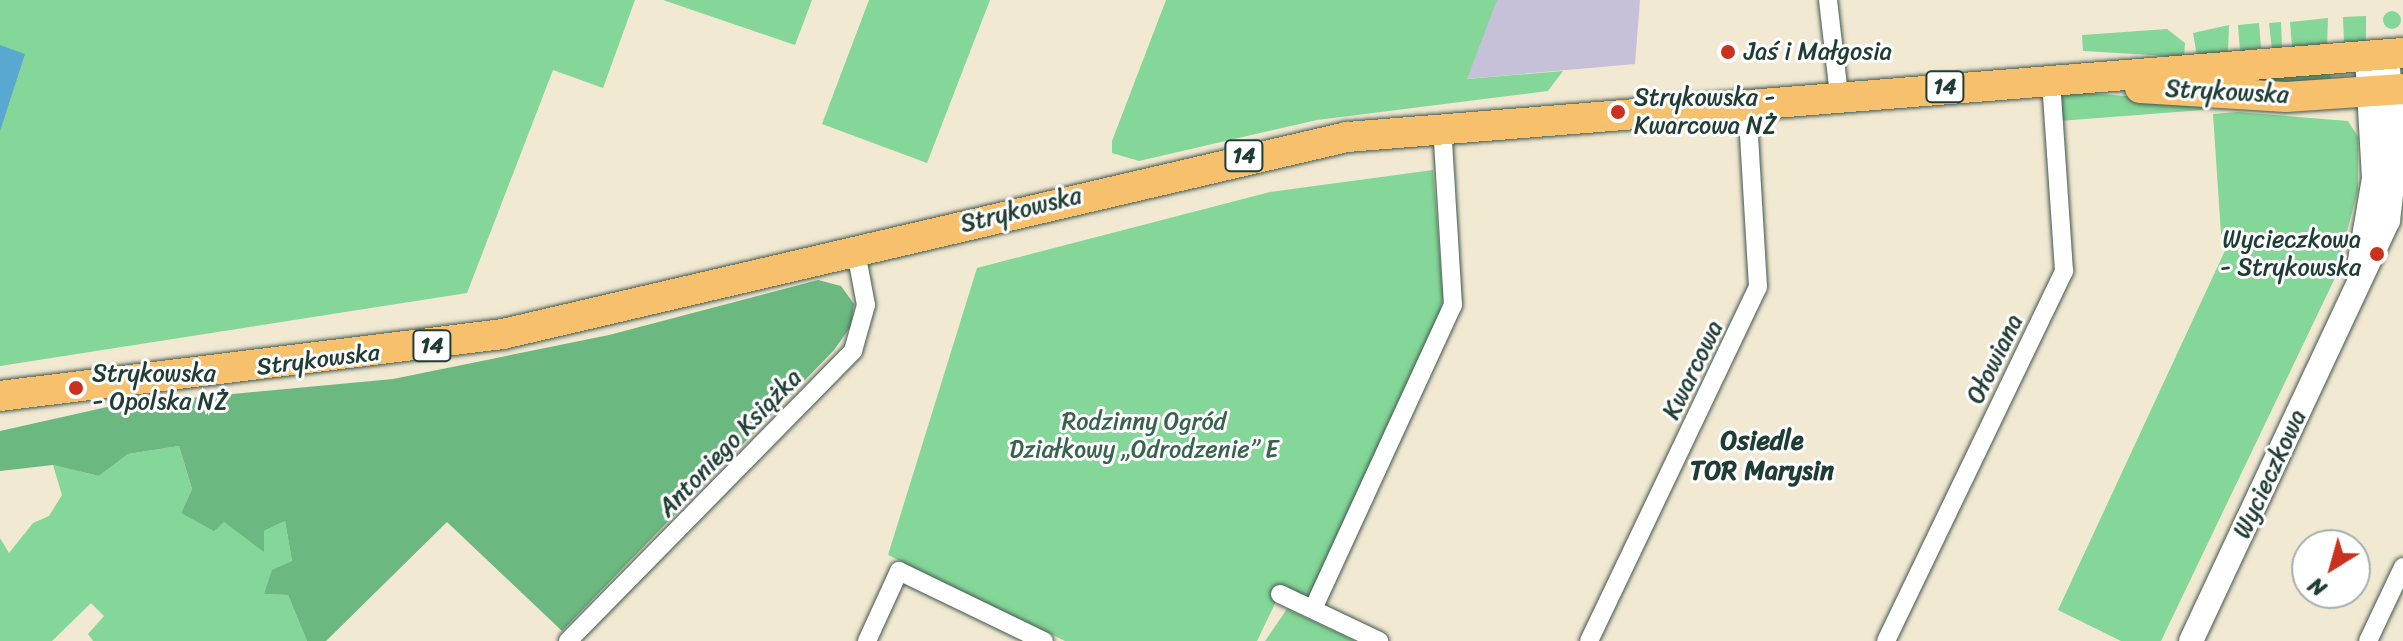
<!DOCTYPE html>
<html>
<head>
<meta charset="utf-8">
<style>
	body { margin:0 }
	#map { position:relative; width:2403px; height:641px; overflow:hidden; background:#f2e9d2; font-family:Sriracha,sans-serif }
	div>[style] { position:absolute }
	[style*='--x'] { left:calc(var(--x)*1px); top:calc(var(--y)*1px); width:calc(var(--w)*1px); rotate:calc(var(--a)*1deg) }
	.industrial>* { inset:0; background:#c7c0d9 }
	.green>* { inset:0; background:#84d798 }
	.round { border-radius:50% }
	.forest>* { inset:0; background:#6bb880 }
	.water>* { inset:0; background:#58a8d2 }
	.roads { filter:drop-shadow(0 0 2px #3f574c) drop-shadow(0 0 2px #3f574c) }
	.minor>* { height:18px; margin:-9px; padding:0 9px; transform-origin:9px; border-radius:9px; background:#fff }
	.tertiary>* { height:24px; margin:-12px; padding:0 12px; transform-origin:12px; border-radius:12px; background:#fff }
	.primary>* { height:30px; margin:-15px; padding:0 15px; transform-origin:15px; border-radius:15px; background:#f7c06c }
	.dots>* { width:22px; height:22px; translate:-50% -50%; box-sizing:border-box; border:4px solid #fff; border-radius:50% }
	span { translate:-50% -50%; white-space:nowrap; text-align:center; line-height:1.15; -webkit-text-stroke:6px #fff; paint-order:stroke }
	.shield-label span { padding:2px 6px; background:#fff; border:2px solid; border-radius:6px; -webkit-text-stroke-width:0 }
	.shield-label { font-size:22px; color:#1f3d34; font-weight:700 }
	.poi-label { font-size:24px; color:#1f3d34 }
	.left { translate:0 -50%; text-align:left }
	.right { translate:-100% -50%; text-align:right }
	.street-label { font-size:24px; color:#1f3d34 }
	.park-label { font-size:24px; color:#38644d }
	.neighbourhood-label { font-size:26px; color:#1f3d34; font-weight:700 }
	.north { position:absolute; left:2291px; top:529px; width:80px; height:80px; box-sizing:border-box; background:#fff; border:2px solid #a5b1ae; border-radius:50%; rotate:217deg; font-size:22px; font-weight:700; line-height:32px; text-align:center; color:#1f3d34 }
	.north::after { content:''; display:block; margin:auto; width:28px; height:36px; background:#c8321e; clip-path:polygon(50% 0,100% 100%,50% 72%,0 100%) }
</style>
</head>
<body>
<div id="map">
	<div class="industrial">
		<div style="clip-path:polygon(1495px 0,1640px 0,1635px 64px,1466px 79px)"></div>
	</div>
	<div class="green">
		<div style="clip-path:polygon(0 0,635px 0,603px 88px,553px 70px,467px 293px,0 366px)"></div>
		<div style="clip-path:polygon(663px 0,812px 0,795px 45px)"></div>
		<div style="clip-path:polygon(869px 0,990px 0,927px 163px,822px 124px)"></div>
		<div style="clip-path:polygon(1166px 0,1497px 0,1467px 79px,1563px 71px,1548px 91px,1317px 120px,1139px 161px,1112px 153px,1112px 141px)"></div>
		<div class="round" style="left:2383px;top:11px;width:18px;height:18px"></div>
		<div style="clip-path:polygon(2366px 16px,2366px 43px,2344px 42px,2343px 17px)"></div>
		<div style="clip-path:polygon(2328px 18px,2327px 46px,2292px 47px,2290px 22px)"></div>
		<div style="clip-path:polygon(2281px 22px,2282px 47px,2272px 50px,2269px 23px)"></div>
		<div style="clip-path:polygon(2259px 23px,2261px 48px,2240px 51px,2238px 25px)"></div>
		<div style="clip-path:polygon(2229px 25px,2228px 54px,2197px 56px,2193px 33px)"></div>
		<div style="clip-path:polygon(2167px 29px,2185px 43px,2184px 57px,2083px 51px,2082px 35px)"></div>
		<div style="clip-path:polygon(2330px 72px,2331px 81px,2252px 87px,2201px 82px)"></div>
		<div style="clip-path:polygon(2062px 91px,2202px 102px,2203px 110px,2059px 121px)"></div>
		<div style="clip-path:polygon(2238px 112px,2348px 121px,2358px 137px,2358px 190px,2334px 280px,2161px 641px,2121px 641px,2058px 610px,2229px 242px,2221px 234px,2213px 114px)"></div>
		<div style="clip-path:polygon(1433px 170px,1443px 296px,1438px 329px,1308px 599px,1283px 587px,1257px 641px,1065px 641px,888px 555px,977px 268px,1270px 192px)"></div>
		<div style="clip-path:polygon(179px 446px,192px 489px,181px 513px,224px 522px,264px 550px,264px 531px,285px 521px,292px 561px,264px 594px,288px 595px,307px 641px,93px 641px,88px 634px,104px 616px,91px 603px,52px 641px,0 641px,0 538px,9px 553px,33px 523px,49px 516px,62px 495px,53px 465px,99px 476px,128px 454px)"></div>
		<div style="clip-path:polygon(1287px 609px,1355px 641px,1265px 641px)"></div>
	</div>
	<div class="forest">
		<div style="clip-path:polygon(818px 280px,841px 286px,854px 304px,851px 326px,834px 350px,562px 631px,447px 522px,326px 641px,307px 641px,288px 595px,264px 594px,272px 570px,292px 561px,285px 521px,264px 531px,264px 552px,224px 522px,214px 531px,181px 513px,192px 489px,179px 446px,128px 454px,99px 476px,53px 465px,0 471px,0 431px,116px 405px,393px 379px,609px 335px)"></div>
	</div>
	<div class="water">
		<div style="clip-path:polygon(0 45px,25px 54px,0 131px)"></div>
	</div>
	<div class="roads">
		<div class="minor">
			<div style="--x:1828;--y:0;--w:96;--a:83.4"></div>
			<div style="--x:1280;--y:594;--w:110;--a:25.4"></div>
			<div style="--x:1313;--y:609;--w:335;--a:-65.3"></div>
			<div style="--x:1453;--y:305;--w:179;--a:-93.5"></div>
			<div style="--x:568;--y:641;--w:407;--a:-45.5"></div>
			<div style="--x:853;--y:351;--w:48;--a:-74.2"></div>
			<div style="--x:866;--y:305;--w:54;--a:-100.7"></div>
			<div style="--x:867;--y:641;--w:77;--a:-65.4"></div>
			<div style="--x:899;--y:571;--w:161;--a:25.8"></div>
			<div style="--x:1589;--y:641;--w:392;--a:-64.5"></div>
			<div style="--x:1758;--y:287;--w:185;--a:-93.4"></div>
			<div style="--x:1886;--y:641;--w:411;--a:-64.3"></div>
			<div style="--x:2064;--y:271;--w:192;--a:-93.9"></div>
			<div style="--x:2368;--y:641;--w:82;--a:-64.7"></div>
		</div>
		<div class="tertiary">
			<div style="--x:2359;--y:266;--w:89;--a:-80.3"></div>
			<div style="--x:2374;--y:178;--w:122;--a:-93.3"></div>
			<div style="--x:2191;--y:641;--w:464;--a:-64.9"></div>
			<div style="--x:2388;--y:221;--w:61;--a:-83.5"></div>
			<div style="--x:2395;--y:160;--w:106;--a:-94.3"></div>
		</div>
		<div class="primary">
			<div style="--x:2140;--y:88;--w:146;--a:3.5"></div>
			<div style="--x:2286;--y:97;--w:117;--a:-3.9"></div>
			<div style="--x:0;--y:396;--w:507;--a:-7.03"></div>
			<div style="--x:503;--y:334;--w:867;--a:-13.14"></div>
			<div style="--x:1347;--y:137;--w:1059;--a:-4.55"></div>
		</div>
	</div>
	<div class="dots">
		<div style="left:1728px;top:52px;background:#c8321e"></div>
		<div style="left:1618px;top:112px;background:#c8321e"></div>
		<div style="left:2377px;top:254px;background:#c8321e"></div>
		<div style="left:76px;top:388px;background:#c8321e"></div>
	</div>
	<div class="shield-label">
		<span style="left:1945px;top:87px">14</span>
		<span style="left:1244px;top:156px">14</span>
		<span style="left:432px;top:346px">14</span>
	</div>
	<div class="poi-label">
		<span class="left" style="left:1744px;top:52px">Jaś i Małgosia</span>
		<span class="left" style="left:1634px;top:112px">Strykowska -<br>Kwarcowa NŻ</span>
		<span class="right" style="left:2361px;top:254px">Wycieczkowa<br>- Strykowska</span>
		<span class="left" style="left:92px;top:388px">Strykowska<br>- Opolska NŻ</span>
	</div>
	<div class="street-label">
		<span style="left:2227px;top:92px;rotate:3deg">Strykowska</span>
		<span style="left:1021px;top:210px;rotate:-14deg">Strykowska</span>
		<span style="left:1995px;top:359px;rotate:-64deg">Ołowiana</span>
		<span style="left:318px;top:360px;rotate:-7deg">Strykowska</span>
		<span style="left:1693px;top:370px;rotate:-64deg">Kwarcowa</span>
		<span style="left:730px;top:443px;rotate:-46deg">Antoniego Książka</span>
		<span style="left:2270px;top:474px;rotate:-65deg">Wycieczkowa</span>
	</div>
	<div class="park-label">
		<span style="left:1144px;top:436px">Rodzinny Ogród<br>Działkowy „Odrodzenie” E</span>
	</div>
	<div class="neighbourhood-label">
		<span style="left:1762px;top:456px">Osiedle<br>TOR Marysin</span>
	</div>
	<div class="north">N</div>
</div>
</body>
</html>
